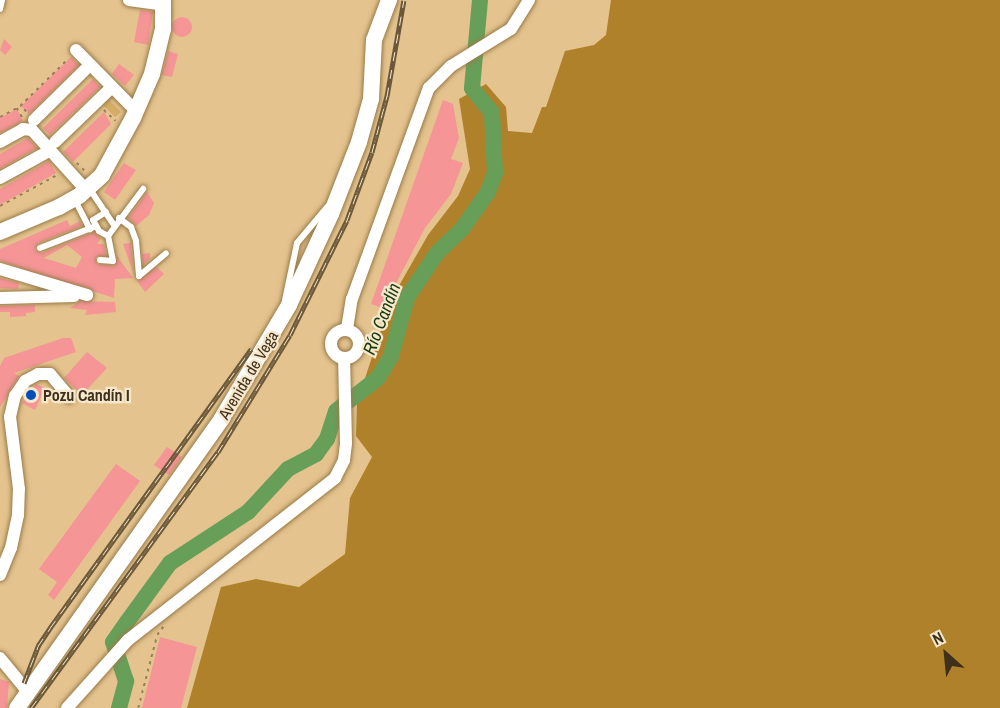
<!DOCTYPE html>
<html>
<head>
<meta charset="utf-8">
<style>
	body { margin:0 }
	#map { position:relative; width:1000px; height:708px; overflow:hidden; background:#e4c38e; font-family:"Archivo Narrow",sans-serif }
	div>[style] { position:absolute }
	[style*='--x'] { left:calc(var(--x)*1px); top:calc(var(--y)*1px); width:calc(var(--w)*1px); rotate:calc(var(--a)*1deg) }
	.green>* { inset:0; background:#d5ad68 }
	.forest>* { inset:0; background:#af812a }
	.river>* { height:16px; margin:-8px; padding:0 8px; transform-origin:8px; border-radius:8px; background:#679f59 }
	.building>* { inset:0; background:#f59596 }
	.round { border-radius:50% }
	.path>* { height:1.5px; margin-top:-0.75px; transform-origin:0; background:repeating-linear-gradient(90deg,#988059 0 3px,transparent 0 7.5px) }
	.roads { filter:drop-shadow(0 0 2px #997b48) drop-shadow(0 0 2px #997b48) }
	.lane>* { height:6px; margin:-3px; padding:0 3px; transform-origin:3px; border-radius:3px; background:#fff }
	.street>* { height:12px; margin:-6px; padding:0 6px; transform-origin:6px; border-radius:6px; background:#fff }
	.street>.ring { margin:-6px; padding:0; box-sizing:content-box; background:none; border:12px solid #fff; border-radius:50% }
	.secondary>* { height:16px; margin:-8px; padding:0 8px; transform-origin:8px; border-radius:8px; background:#fff }
	.rail>* { height:5px; margin-top:-2.5px; transform-origin:0; background:repeating-linear-gradient(90deg,#f7e7cc 0 9px,#6a583a 0 18px); box-sizing:border-box; border-block:2px solid #6a583a }
	.dots>* { width:16px; height:16px; translate:-50% -50%; box-sizing:border-box; border:3px solid #f7e7cc; border-radius:50% }
	span { translate:-50% -50%; white-space:nowrap; text-align:center; line-height:1.15; -webkit-text-stroke:4.5px #f7e7cc; paint-order:stroke }
	.street-label { font-size:16px; color:#3e311b }
	.poi-label { font-size:16px; color:#3e311b; font-weight:700 }
	.left { translate:0 -50%; text-align:left }
	.water-label { font-size:18px; color:#153b0a; font-style:italic }
	.north { position:absolute; left:916px; top:624px; width:60px; height:60px; -webkit-text-stroke:4px #f7e7cc; paint-order:stroke; rotate:333deg; font-size:16px; font-weight:700; line-height:24px; text-align:center; color:#3e311b }
	.north::after { content:''; display:block; margin:auto; width:21px; height:27px; background:#3e311b; clip-path:polygon(50% 0,100% 100%,50% 72%,0 100%) }
</style>
</head>
<body>
<div id="map">
	<div class="green">
		<div style="clip-path:polygon(106px 97px,121px 112px,115px 117px,100px 102px)"></div>
	</div>
	<div class="forest">
		<div style="clip-path:polygon(611px 0,1000px 0,1000px 708px,187px 708px,221px 587px,256px 579px,299px 587px,345px 554px,350px 498px,372px 457px,356px 436px,357px 403px,385px 317px,396px 291px,428px 235px,458px 196px,470px 169px,459px 99px,486px 84px,506px 107px,508px 131px,532px 133px,542px 107px,546px 107px,565px 51px,594px 45px,606px 35px)"></div>
	</div>
	<div class="river">
		<div style="--x:119;--y:708;--w:28;--a:-75"></div>
		<div style="--x:126;--y:681;--w:41;--a:-108.4"></div>
		<div style="--x:113;--y:642;--w:24;--a:-55"></div>
		<div style="--x:127;--y:622;--w:73;--a:-53.9"></div>
		<div style="--x:170;--y:563;--w:93;--a:-33.2"></div>
		<div style="--x:248;--y:512;--w:59;--a:-47.1"></div>
		<div style="--x:288;--y:469;--w:32;--a:-28"></div>
		<div style="--x:316;--y:454;--w:19;--a:-54"></div>
		<div style="--x:327;--y:439;--w:29;--a:-72"></div>
		<div style="--x:336;--y:411;--w:53;--a:-38.2"></div>
		<div style="--x:378;--y:378;--w:26;--a:-59"></div>
		<div style="--x:391;--y:356;--w:60;--a:-74.6"></div>
		<div style="--x:407;--y:298;--w:54;--a:-56.3"></div>
		<div style="--x:437;--y:253;--w:35;--a:-44"></div>
		<div style="--x:462;--y:229;--w:45;--a:-54.9"></div>
		<div style="--x:488;--y:192;--w:20;--a:-70"></div>
		<div style="--x:495;--y:173;--w:60;--a:-92.9"></div>
		<div style="--x:492;--y:113;--w:32;--a:-129"></div>
		<div style="--x:472;--y:88;--w:88;--a:-84.8"></div>
	</div>
	<div class="building">
		<div style="clip-path:polygon(140px 10px,153px 12px,148px 45px,134px 42px)"></div>
		<div class="round" style="left:172px;top:17px;width:20px;height:20px"></div>
		<div style="clip-path:polygon(4px 39px,12px 47px,5px 55px,0 50px)"></div>
		<div style="clip-path:polygon(168px 51px,178px 54px,172px 77px,162px 75px)"></div>
		<div style="clip-path:polygon(71px 57px,79px 65px,29px 114px,21px 106px)"></div>
		<div style="clip-path:polygon(119px 64px,134px 75px,125px 86px,112px 74px)"></div>
		<div style="clip-path:polygon(93px 79px,100px 87px,50px 135px,43px 128px)"></div>
		<div style="clip-path:polygon(443px 100px,453px 104px,459px 138px,451px 159px,463px 163px,451px 194px,425px 228px,383px 308px,371px 304px)"></div>
		<div style="clip-path:polygon(17px 109px,23px 121px,0 133px,0 118px)"></div>
		<div style="clip-path:polygon(104px 112px,111px 124px,73px 162px,63px 152px)"></div>
		<div style="clip-path:polygon(28px 138px,37px 148px,0 169px,0 154px)"></div>
		<div style="clip-path:polygon(49px 161px,56px 173px,0 205px,0 189px)"></div>
		<div style="clip-path:polygon(124px 163px,136px 170px,115px 200px,104px 192px)"></div>
		<div style="clip-path:polygon(147px 192px,154px 203px,149px 215px,136px 226px,128px 218px)"></div>
		<div style="clip-path:polygon(evenodd,67px 220px,70px 226px,80px 221px,82px 226px,38px 243px,35px 250px,42px 253px,94px 232px,101px 238px,97px 244px,104px 244px,106px 255px,96px 257px,97px 264px,114px 266px,117px 256px,133px 278px,115px 279px,114px 298px,0 261px,0 249px,67px 220px,67px 245px,82px 257px,76px 268px,44px 258px,67px 245px)"></div>
		<div style="clip-path:polygon(131px 243px,133px 272px,123px 244px)"></div>
		<div style="clip-path:polygon(150px 253px,150px 259px,143px 265px,142px 254px)"></div>
		<div style="clip-path:polygon(157px 267px,164px 274px,145px 292px,137px 281px)"></div>
		<div style="clip-path:polygon(0 278px,19px 283px,18px 289px,0 288px)"></div>
		<div style="clip-path:polygon(80px 301px,115px 302px,116px 312px,85px 315px,87px 310px,70px 308px)"></div>
		<div style="clip-path:polygon(35px 305px,35px 312px,26px 313px,26px 316px,10px 317px,10px 312px,0 312px,0 306px)"></div>
		<div style="clip-path:polygon(63px 338px,71px 338px,76px 352px,14px 373px,19px 376px,0 407px,0 366px,4px 358px)"></div>
		<div style="clip-path:polygon(87px 352px,107px 368px,82px 395px,64px 378px)"></div>
		<div style="clip-path:polygon(36px 384px,45px 388px,35px 410px,22px 403px)"></div>
		<div style="clip-path:polygon(167px 447px,182px 457px,169px 475px,154px 465px)"></div>
		<div style="clip-path:polygon(116px 464px,140px 481px,54px 600px,48px 595px,57px 582px,39px 569px)"></div>
		<div style="clip-path:polygon(160px 637px,197px 647px,181px 708px,142px 708px)"></div>
		<div style="clip-path:polygon(0 679px,9px 682px,7px 708px,0 708px)"></div>
	</div>
	<div class="path">
		<div style="--x:104;--y:110;--w:16;--a:43"></div>
		<div style="--x:26;--y:112;--w:8;--a:-135"></div>
		<div style="--x:20;--y:106;--w:67;--a:-44.4"></div>
		<div style="--x:0;--y:117;--w:19;--a:-28"></div>
		<div style="--x:17;--y:108;--w:13;--a:61"></div>
		<div style="--x:77;--y:163;--w:13;--a:45"></div>
		<div style="--x:0;--y:206;--w:65;--a:-28.5"></div>
		<div style="--x:138;--y:708;--w:75;--a:-75.4"></div>
		<div style="--x:157;--y:635;--w:15;--a:-53"></div>
	</div>
	<div class="roads">
		<div class="lane">
			<div style="--x:0;--y:9;--w:9;--a:-77"></div>
			<div style="--x:89;--y:188;--w:45;--a:56"></div>
			<div style="--x:75;--y:200;--w:33;--a:63"></div>
			<div style="--x:106;--y:212;--w:15;--a:148"></div>
			<div style="--x:93;--y:220;--w:13;--a:61"></div>
			<div style="--x:99;--y:231;--w:10;--a:29"></div>
			<div style="--x:108;--y:236;--w:59;--a:-53.3"></div>
			<div style="--x:119;--y:218;--w:15;--a:37"></div>
			<div style="--x:131;--y:227;--w:15;--a:70"></div>
			<div style="--x:136;--y:241;--w:35;--a:85"></div>
			<div style="--x:139;--y:276;--w:35;--a:-40"></div>
			<div style="--x:40;--y:248;--w:60;--a:-21.4"></div>
			<div style="--x:100;--y:260;--w:13;--a:4"></div>
			<div style="--x:113;--y:261;--w:25;--a:-101"></div>
			<div style="--x:285;--y:300;--w:58;--a:-78.1"></div>
			<div style="--x:297;--y:243;--w:48;--a:-50"></div>
		</div>
		<div class="street">
			<div style="--x:129;--y:0;--w:35;--a:8"></div>
			<div style="--x:76;--y:50;--w:86;--a:45.5"></div>
			<div style="--x:34;--y:120;--w:78;--a:-44.5"></div>
			<div style="--x:0;--y:142;--w:26;--a:-29"></div>
			<div style="--x:23;--y:129;--w:9;--a:6"></div>
			<div style="--x:32;--y:130;--w:81;--a:48"></div>
			<div style="--x:55;--y:142;--w:79;--a:-44"></div>
			<div style="--x:0;--y:178;--w:56;--a:-28.9"></div>
			<div style="--x:0;--y:269;--w:91;--a:16.6"></div>
			<div style="--x:0;--y:298;--w:74;--a:-1.5"></div>
			<div style="--x:347;--y:329;--w:30;--a:-81"></div>
			<div style="--x:352;--y:299;--w:225;--a:-70"></div>
			<div style="--x:429;--y:88;--w:31;--a:-45"></div>
			<div style="--x:451;--y:66;--w:70;--a:-31.7"></div>
			<div style="--x:511;--y:29;--w:34;--a:-58"></div>
			<div class="ring" style="left:331px;top:330px;width:16px;height:16px"></div>
			<div style="--x:0;--y:575;--w:29;--a:-68"></div>
			<div style="--x:11;--y:548;--w:34;--a:-78"></div>
			<div style="--x:18;--y:515;--w:26;--a:-88"></div>
			<div style="--x:19;--y:489;--w:73;--a:-97.1"></div>
			<div style="--x:10;--y:417;--w:22;--a:-77"></div>
			<div style="--x:15;--y:396;--w:18;--a:-56"></div>
			<div style="--x:25;--y:381;--w:15;--a:-28"></div>
			<div style="--x:38;--y:374;--w:12;--a:0"></div>
			<div style="--x:50;--y:374;--w:30;--a:50"></div>
			<div style="--x:0;--y:658;--w:44;--a:50.5"></div>
			<div style="--x:67;--y:708;--w:91;--a:-48.1"></div>
			<div style="--x:128;--y:640;--w:263;--a:-38"></div>
			<div style="--x:335;--y:478;--w:20;--a:-63"></div>
			<div style="--x:344;--y:460;--w:17;--a:-83"></div>
			<div style="--x:346;--y:443;--w:85;--a:-91.3"></div>
		</div>
		<div class="secondary">
			<div style="--x:0;--y:232;--w:64;--a:-23"></div>
			<div style="--x:59;--y:207;--w:23;--a:-29"></div>
			<div style="--x:79;--y:196;--w:31;--a:-42"></div>
			<div style="--x:102;--y:175;--w:65;--a:-61.5"></div>
			<div style="--x:133;--y:118;--w:48;--a:-66.6"></div>
			<div style="--x:152;--y:74;--w:46;--a:-76.3"></div>
			<div style="--x:163;--y:29;--w:29;--a:-90"></div>
			<div style="--x:17;--y:708;--w:355;--a:-54.7"></div>
			<div style="--x:222;--y:418;--w:131;--a:-59.3"></div>
			<div style="--x:289;--y:305;--w:100;--a:-65.2"></div>
			<div style="--x:331;--y:214;--w:77;--a:-68.7"></div>
			<div style="--x:359;--y:142;--w:45;--a:-74.4"></div>
			<div style="--x:371;--y:99;--w:59;--a:-87.1"></div>
			<div style="--x:374;--y:40;--w:43;--a:-69.4"></div>
		</div>
	</div>
	<div class="rail">
		<div style="--x:24;--y:683;--w:40;--a:-69"></div>
		<div style="--x:38;--y:646;--w:22;--a:-56"></div>
		<div style="--x:50;--y:628;--w:344;--a:-54.2"></div>
		<div style="--x:31;--y:708;--w:317;--a:-53.9"></div>
		<div style="--x:218;--y:452;--w:137;--a:-58.4"></div>
		<div style="--x:290;--y:335;--w:128;--a:-63.6"></div>
		<div style="--x:347;--y:220;--w:72;--a:-69.8"></div>
		<div style="--x:372;--y:152;--w:58;--a:-75"></div>
		<div style="--x:387;--y:96;--w:97;--a:-80"></div>
	</div>
	<div class="dots">
		<div style="left:31px;top:395px;background:#014eb8"></div>
	</div>
	<div class="street-label">
		<span style="left:248px;top:375px;rotate:-59deg">Avenida de Vega</span>
	</div>
	<div class="poi-label">
		<span class="left" style="left:43px;top:395px">Pozu Candín I</span>
	</div>
	<div class="water-label">
		<span style="left:382px;top:319px;rotate:-69deg">Río Candín</span>
	</div>
	<div class="north">N</div>
</div>
</body>
</html>
